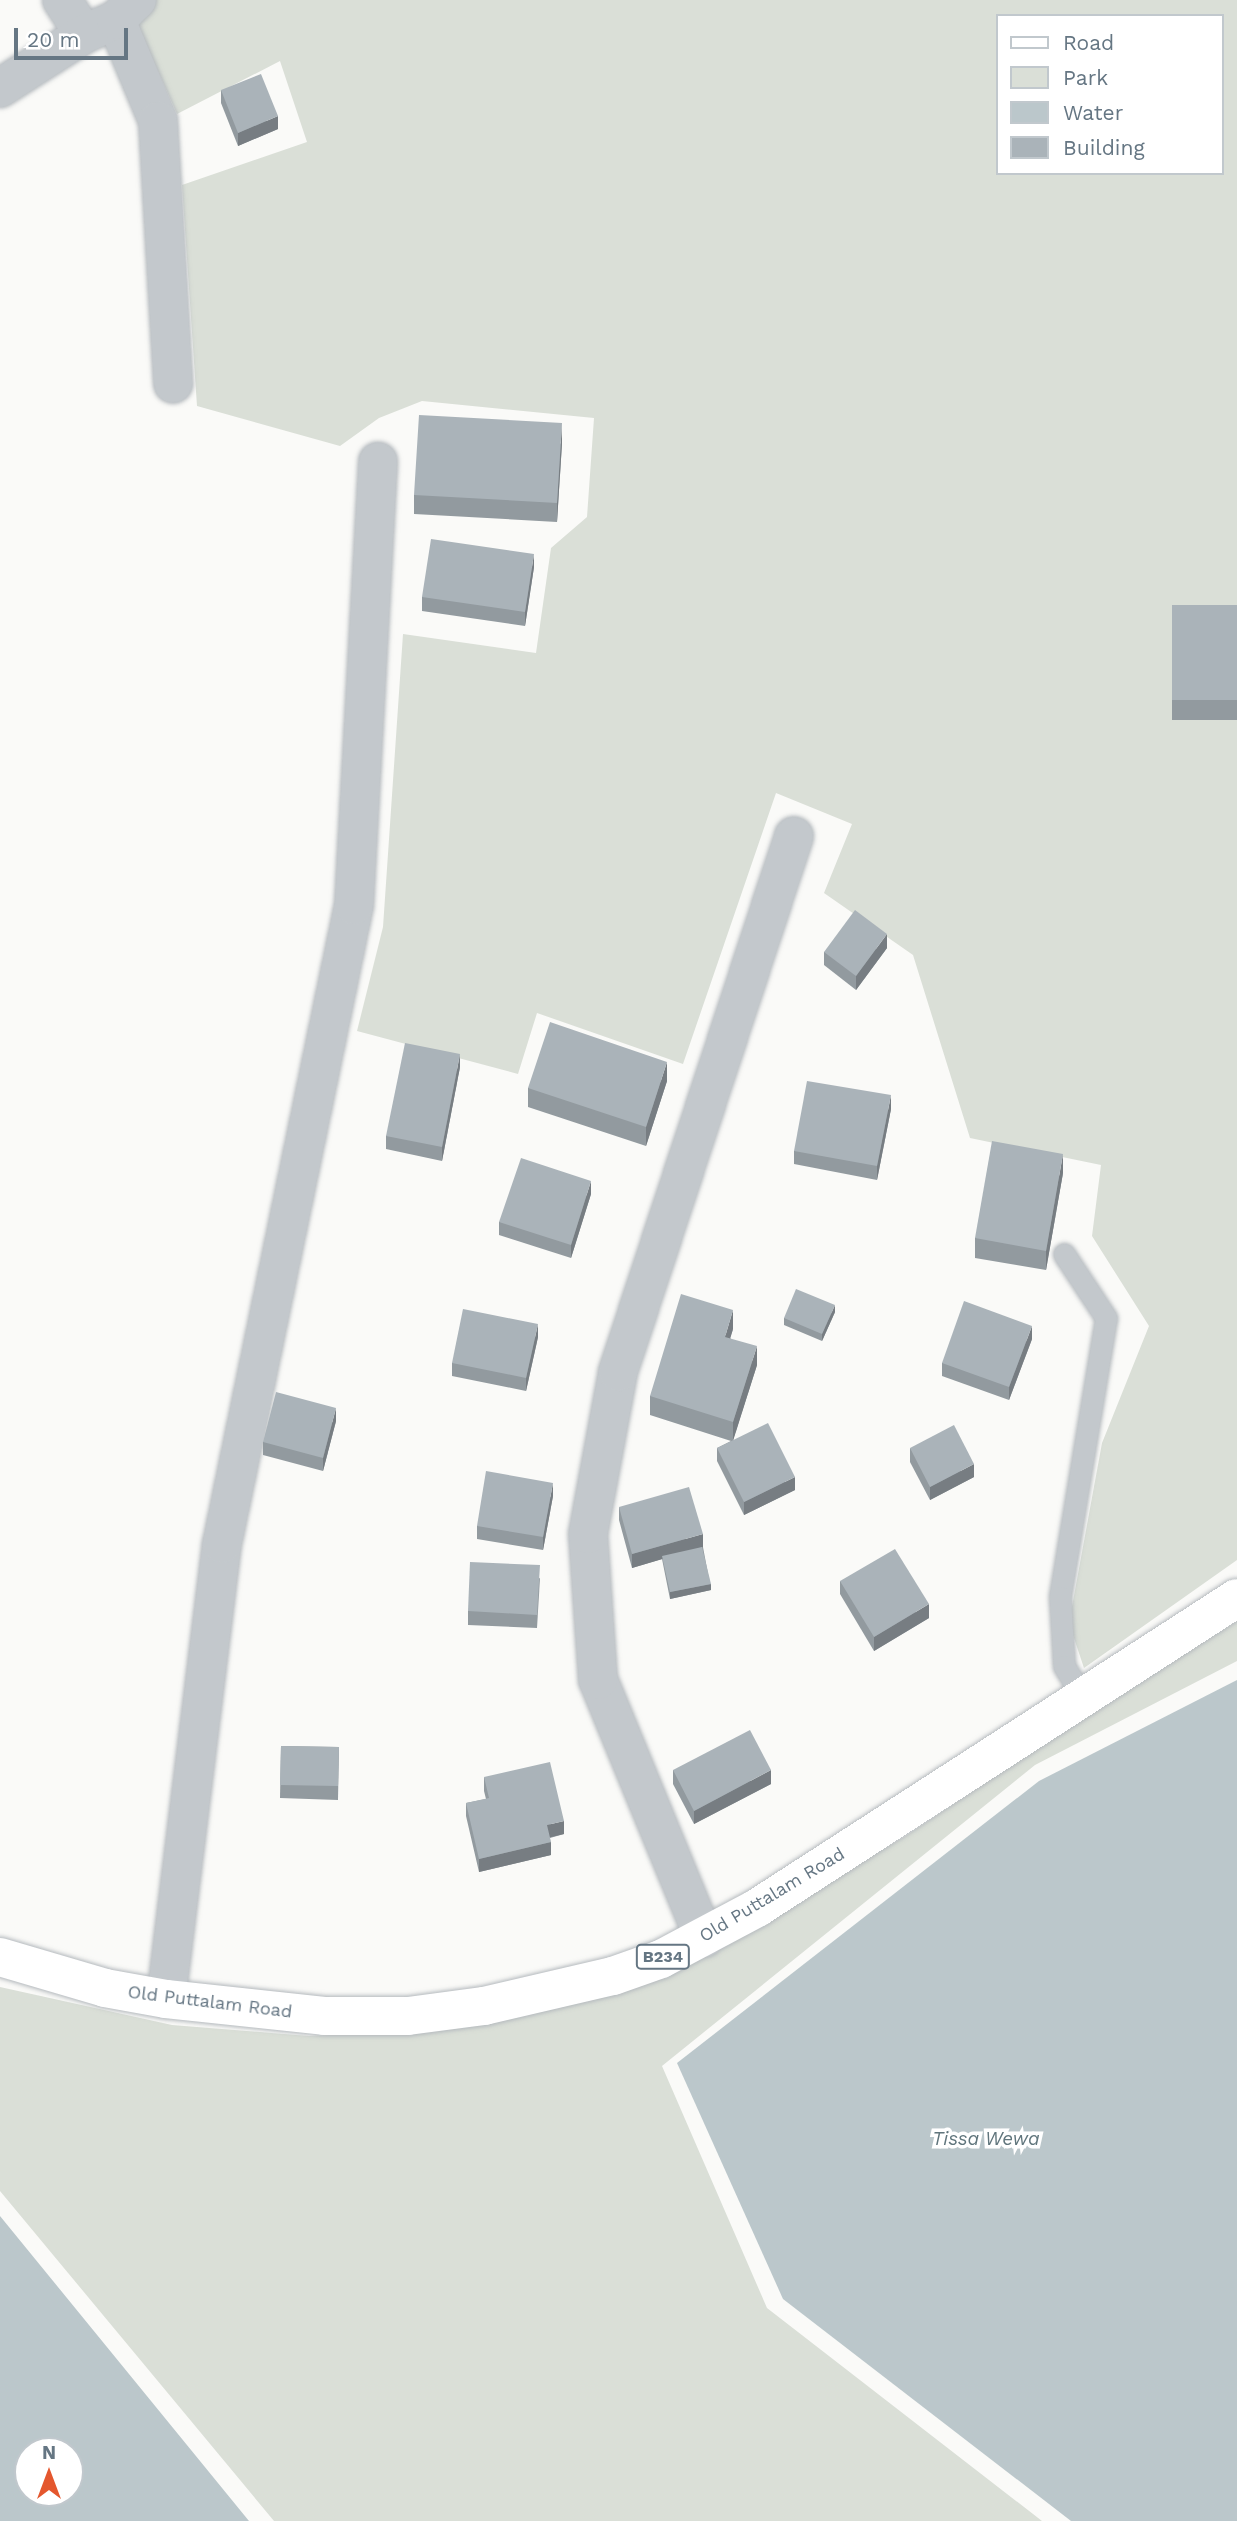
<!DOCTYPE html>
<html>
<head>
<meta charset="utf-8">
<style>
	body { margin:0 }
	#map { position:relative; width:1237px; height:2521px; overflow:hidden; background:#fafaf8; font-family:"Work Sans",sans-serif }
	div>[style] { position:absolute }
	[style*='--x'] { left:calc(var(--x)*1px); top:calc(var(--y)*1px); width:calc(var(--w)*1px); rotate:calc(var(--a)*1deg) }
	.green>* { inset:0; background:#dadfd7 }
	.water>* { inset:0; background:#bbc7cb }
	.roads { filter:drop-shadow(0 0 2px #b5babe) drop-shadow(0 0 2px #b5babe) }
	.service>* { height:21px; margin:-10.5px; padding:0 10.5px; transform-origin:10.5px; border-radius:10.5px; background:#c3c8cc }
	.minor>* { height:38px; margin:-19px; padding:0 19px; transform-origin:19px; border-radius:19px; background:#c3c8cc }
	.primary>* { height:38px; margin:-19px; padding:0 19px; transform-origin:19px; border-radius:19px; background:#fff }
	.wall>* { inset:0; background:#929a9f }
	.shaded-wall>* { inset:0; background:#777d82 }
	.building>* { inset:0; background:#aab3b9 }
	span { translate:-50% -50%; white-space:nowrap; text-align:center; line-height:1.15; -webkit-text-stroke:7px #fff; paint-order:stroke }
	.shield-label span { padding:2px 5px; background:#fff; border:2px solid; border-radius:5px; -webkit-text-stroke-width:0 }
	.shield-label { font-size:16px; color:#657683; font-weight:700 }
	.street-label { font-size:18px; color:#657683 }
	.water-label { font-size:19px; color:#60757c; font-style:italic }
	.legend { position:absolute; left:996px; top:14px; width:228px; height:161px; box-sizing:border-box; background:#fff; border:2px solid #c1c8cd; margin:0; padding:9px 12px; list-style:none; font-size:21px; color:#657683 }
	.legend li { display:flex; align-items:center; gap:14px; height:35px }
	.legend b { width:35px; border:2px solid #c1c8cd }
	.north { position:absolute; left:14px; top:2437px; width:70px; height:70px; box-sizing:border-box; background:#fff; border:2px solid #c1c8cd; border-radius:50%; rotate:0deg; font-size:19px; font-weight:700; line-height:28px; text-align:center; color:#657683 }
	.north::after { content:''; display:block; margin:auto; width:24px; height:32px; background:#e4572e; clip-path:polygon(50% 0,100% 100%,50% 72%,0 100%) }
	.scale { position:absolute; left:14px; top:28px; width:114px; height:32px; box-sizing:border-box; border:4px solid #657683; border-top:0; padding-left:9px; font-size:21px; line-height:24px; white-space:nowrap; color:#657683; -webkit-text-stroke:5px #fff; paint-order:stroke }
</style>
</head>
<body>
<div id="map">
	<div class="green">
		<div style="clip-path:polygon(evenodd,140px 0,1237px 0,1237px 1560px,1084px 1668px,1069px 1623px,1102px 1443px,1149px 1326px,1092px 1236px,1101px 1165px,970px 1138px,913px 955px,824px 893px,852px 824px,776px 793px,683px 1064px,537px 1013px,518px 1074px,357px 1031px,383px 927px,403px 634px,536px 653px,551px 548px,587px 517px,594px 418px,422px 401px,379px 418px,340px 446px,197px 406px,182px 185px,307px 142px,280px 61px,177px 114px,129px 6px,140px 0,997px 16px,1221px 16px,1221px 173px,997px 173px,997px 16px)"></div>
		<div style="clip-path:polygon(1237px 1621px,1237px 1661px,1035px 1765px,662px 2066px,767px 2308px,1042px 2521px,274px 2521px,0 2191px,0 1987px,172px 2025px,309px 2036px,447px 2029px,715px 1948px,904px 1837px,1084px 1717px)"></div>
	</div>
	<div class="water">
		<div style="clip-path:polygon(1237px 1680px,1237px 2521px,1071px 2521px,783px 2299px,677px 2063px,1039px 1781px)"></div>
		<div style="clip-path:polygon(evenodd,0 2216px,249px 2521px,0 2521px,0 2216px,28px 2451px,70px 2451px,70px 2493px,28px 2493px,28px 2451px)"></div>
	</div>
	<div class="roads">
		<div class="service">
			<div style="--x:1064;--y:1254;--w:77;--a:56.7"></div>
			<div style="--x:1106;--y:1318;--w:283;--a:99.4"></div>
			<div style="--x:1060;--y:1597;--w:69;--a:86.7"></div>
			<div style="--x:1064;--y:1666;--w:37;--a:59"></div>
		</div>
		<div class="minor">
			<div style="--x:62;--y:0;--w:40;--a:57.1"></div>
			<div style="--x:116;--y:20;--w:109;--a:67.4"></div>
			<div style="--x:158;--y:121;--w:263;--a:86.7"></div>
			<div style="--x:0;--y:88;--w:100;--a:-32.7"></div>
			<div style="--x:84;--y:34;--w:35;--a:-24"></div>
			<div style="--x:116;--y:20;--w:29;--a:-44"></div>
			<div style="--x:704;--y:1938;--w:279;--a:-112.3"></div>
			<div style="--x:598;--y:1680;--w:146;--a:-93.9"></div>
			<div style="--x:588;--y:1534;--w:165;--a:-79.5"></div>
			<div style="--x:618;--y:1372;--w:564;--a:-71.82"></div>
			<div style="--x:166;--y:1999;--w:458;--a:-83"></div>
			<div style="--x:222;--y:1544;--w:652;--a:-78.33"></div>
			<div style="--x:354;--y:905;--w:444;--a:-86.9"></div>
		</div>
		<div class="primary">
			<div style="--x:0;--y:1957;--w:109;--a:16.4"></div>
			<div style="--x:105;--y:1988;--w:62;--a:10.2"></div>
			<div style="--x:166;--y:1999;--w:159;--a:6.1"></div>
			<div style="--x:324;--y:2016;--w:84;--a:0"></div>
			<div style="--x:408;--y:2016;--w:77;--a:-7.5"></div>
			<div style="--x:484;--y:2006;--w:132;--a:-13.1"></div>
			<div style="--x:613;--y:1976;--w:51;--a:-19.5"></div>
			<div style="--x:661;--y:1959;--w:109;--a:-28"></div>
			<div style="--x:757;--y:1908;--w:571;--a:-32.86"></div>
		</div>
	</div>
	<div class="wall">
		<div style="clip-path:polygon(221px 90px,278px 129px,238px 146px,221px 103px)"></div>
		<div style="clip-path:polygon(562px 443px,557px 522px,414px 514px,414px 495px)"></div>
		<div style="clip-path:polygon(534px 567px,525px 626px,422px 611px,422px 597px)"></div>
		<div style="clip-path:polygon(1172px 605px,1237px 605px,1237px 720px,1172px 720px)"></div>
		<div style="clip-path:polygon(887px 948px,856px 990px,824px 965px,824px 952px)"></div>
		<div style="clip-path:polygon(460px 1067px,442px 1161px,386px 1149px,386px 1136px)"></div>
		<div style="clip-path:polygon(667px 1081px,646px 1146px,528px 1107px,528px 1088px)"></div>
		<div style="clip-path:polygon(891px 1109px,877px 1180px,794px 1164px,794px 1151px)"></div>
		<div style="clip-path:polygon(1063px 1173px,1046px 1270px,975px 1258px,975px 1238px)"></div>
		<div style="clip-path:polygon(591px 1194px,571px 1258px,499px 1235px,499px 1222px)"></div>
		<div style="clip-path:polygon(835px 1312px,822px 1341px,784px 1325px,784px 1318px)"></div>
		<div style="clip-path:polygon(733px 1329px,730px 1338px,757px 1365px,733px 1440px,795px 1490px,744px 1515px,717px 1461px,717px 1448px,731px 1441px,650px 1415px,650px 1396px)"></div>
		<div style="clip-path:polygon(538px 1337px,526px 1391px,452px 1376px,452px 1363px)"></div>
		<div style="clip-path:polygon(1032px 1339px,1009px 1400px,942px 1376px,942px 1363px)"></div>
		<div style="clip-path:polygon(336px 1421px,323px 1471px,263px 1455px,263px 1442px)"></div>
		<div style="clip-path:polygon(910px 1448px,974px 1477px,930px 1500px,910px 1462px)"></div>
		<div style="clip-path:polygon(553px 1496px,543px 1550px,477px 1539px,477px 1526px)"></div>
		<div style="clip-path:polygon(619px 1507px,703px 1547px,711px 1590px,670px 1599px,662px 1559px,632px 1568px,619px 1520px)"></div>
		<div style="clip-path:polygon(540px 1578px,537px 1628px,468px 1625px,468px 1611px)"></div>
		<div style="clip-path:polygon(840px 1581px,929px 1618px,874px 1651px,840px 1594px)"></div>
		<div style="clip-path:polygon(281px 1746px,339px 1747px,338px 1800px,280px 1798px)"></div>
		<div style="clip-path:polygon(673px 1770px,771px 1784px,694px 1824px,673px 1784px)"></div>
		<div style="clip-path:polygon(484px 1777px,564px 1834px,550px 1838px,551px 1855px,479px 1872px,466px 1816px,466px 1803px,486px 1799px,484px 1791px)"></div>
	</div>
	<div class="shaded-wall">
		<div style="clip-path:polygon(278px 116px,278px 129px,238px 146px,238px 133px)"></div>
		<div style="clip-path:polygon(562px 423px,562px 443px,557px 522px,557px 503px)"></div>
		<div style="clip-path:polygon(534px 554px,534px 567px,525px 626px,525px 612px)"></div>
		<div style="clip-path:polygon(887px 934px,887px 948px,856px 990px,856px 976px)"></div>
		<div style="clip-path:polygon(460px 1054px,460px 1067px,442px 1161px,442px 1147px)"></div>
		<div style="clip-path:polygon(667px 1062px,667px 1081px,646px 1146px,646px 1127px)"></div>
		<div style="clip-path:polygon(891px 1095px,891px 1109px,877px 1180px,877px 1166px)"></div>
		<div style="clip-path:polygon(1063px 1154px,1063px 1173px,1046px 1270px,1046px 1251px)"></div>
		<div style="clip-path:polygon(591px 1181px,591px 1194px,571px 1258px,571px 1245px)"></div>
		<div style="clip-path:polygon(835px 1305px,835px 1312px,822px 1341px,822px 1334px)"></div>
		<div style="clip-path:polygon(733px 1310px,733px 1329px,725px 1356px,725px 1337px)"></div>
		<div style="clip-path:polygon(538px 1324px,538px 1337px,526px 1391px,526px 1378px)"></div>
		<div style="clip-path:polygon(1032px 1326px,1032px 1339px,1009px 1400px,1009px 1387px)"></div>
		<div style="clip-path:polygon(757px 1346px,757px 1365px,733px 1441px,733px 1422px)"></div>
		<div style="clip-path:polygon(336px 1408px,336px 1421px,323px 1471px,323px 1458px)"></div>
		<div style="clip-path:polygon(974px 1464px,974px 1477px,930px 1500px,930px 1487px)"></div>
		<div style="clip-path:polygon(795px 1477px,795px 1490px,744px 1515px,744px 1502px)"></div>
		<div style="clip-path:polygon(553px 1483px,553px 1496px,543px 1550px,543px 1537px)"></div>
		<div style="clip-path:polygon(703px 1534px,703px 1547px,632px 1568px,632px 1554px)"></div>
		<div style="clip-path:polygon(711px 1584px,711px 1590px,670px 1599px,670px 1592px)"></div>
		<div style="clip-path:polygon(929px 1604px,929px 1618px,874px 1651px,874px 1637px)"></div>
		<div style="clip-path:polygon(771px 1770px,771px 1784px,694px 1824px,694px 1811px)"></div>
		<div style="clip-path:polygon(564px 1821px,564px 1834px,547px 1838px,547px 1825px)"></div>
		<div style="clip-path:polygon(551px 1842px,551px 1855px,479px 1872px,479px 1859px)"></div>
	</div>
	<div class="building">
		<div style="clip-path:polygon(261px 74px,278px 116px,238px 133px,221px 90px)"></div>
		<div style="clip-path:polygon(419px 415px,562px 423px,557px 503px,414px 495px)"></div>
		<div style="clip-path:polygon(431px 539px,534px 554px,525px 612px,422px 597px)"></div>
		<div style="clip-path:polygon(1172px 605px,1237px 605px,1237px 700px,1172px 700px)"></div>
		<div style="clip-path:polygon(855px 910px,887px 934px,856px 976px,824px 952px)"></div>
		<div style="clip-path:polygon(550px 1022px,667px 1062px,646px 1127px,528px 1088px)"></div>
		<div style="clip-path:polygon(405px 1043px,460px 1054px,442px 1147px,386px 1136px)"></div>
		<div style="clip-path:polygon(807px 1081px,891px 1095px,877px 1166px,794px 1151px)"></div>
		<div style="clip-path:polygon(992px 1141px,1063px 1154px,1046px 1251px,975px 1238px)"></div>
		<div style="clip-path:polygon(521px 1158px,591px 1181px,571px 1245px,499px 1222px)"></div>
		<div style="clip-path:polygon(796px 1289px,835px 1305px,822px 1334px,784px 1318px)"></div>
		<div style="clip-path:polygon(681px 1294px,733px 1310px,725px 1337px,757px 1346px,733px 1422px,650px 1396px)"></div>
		<div style="clip-path:polygon(964px 1301px,1032px 1326px,1009px 1387px,942px 1363px)"></div>
		<div style="clip-path:polygon(463px 1309px,538px 1324px,526px 1378px,452px 1363px)"></div>
		<div style="clip-path:polygon(276px 1392px,336px 1408px,323px 1458px,263px 1442px)"></div>
		<div style="clip-path:polygon(768px 1423px,795px 1477px,744px 1502px,717px 1448px)"></div>
		<div style="clip-path:polygon(954px 1425px,974px 1464px,930px 1487px,910px 1448px)"></div>
		<div style="clip-path:polygon(486px 1471px,553px 1483px,543px 1537px,477px 1526px)"></div>
		<div style="clip-path:polygon(689px 1487px,703px 1534px,632px 1554px,619px 1507px)"></div>
		<div style="clip-path:polygon(702px 1547px,711px 1584px,670px 1592px,662px 1556px)"></div>
		<div style="clip-path:polygon(895px 1549px,929px 1604px,874px 1637px,840px 1581px)"></div>
		<div style="clip-path:polygon(470px 1562px,540px 1565px,537px 1615px,468px 1611px)"></div>
		<div style="clip-path:polygon(750px 1730px,771px 1770px,694px 1811px,673px 1770px)"></div>
		<div style="clip-path:polygon(281px 1746px,339px 1747px,338px 1786px,280px 1785px)"></div>
		<div style="clip-path:polygon(550px 1762px,564px 1821px,547px 1825px,551px 1842px,479px 1859px,466px 1803px,489px 1798px,484px 1777px)"></div>
	</div>
	<div class="shield-label">
		<span style="left:663px;top:1957px">B234</span>
	</div>
	<div class="street-label">
		<span style="left:772px;top:1895px;rotate:-31deg">Old Puttalam Road</span>
		<span style="left:210px;top:2002px;rotate:7deg">Old Puttalam Road</span>
	</div>
	<div class="water-label">
		<span style="left:986px;top:2139px">Tissa Wewa</span>
	</div>
	<ul class="legend">
	<li><b style="height:9px;background:#fff"></b>Road</li>
	<li><b style="height:19px;background:#dadfd7"></b>Park</li>
	<li><b style="height:19px;background:#bbc7cb"></b>Water</li>
	<li><b style="height:19px;background:#aab3b9"></b>Building</li>
	</ul>
	<div class="north">N</div>
	<div class="scale">20 m</div>
</div>
</body>
</html>
